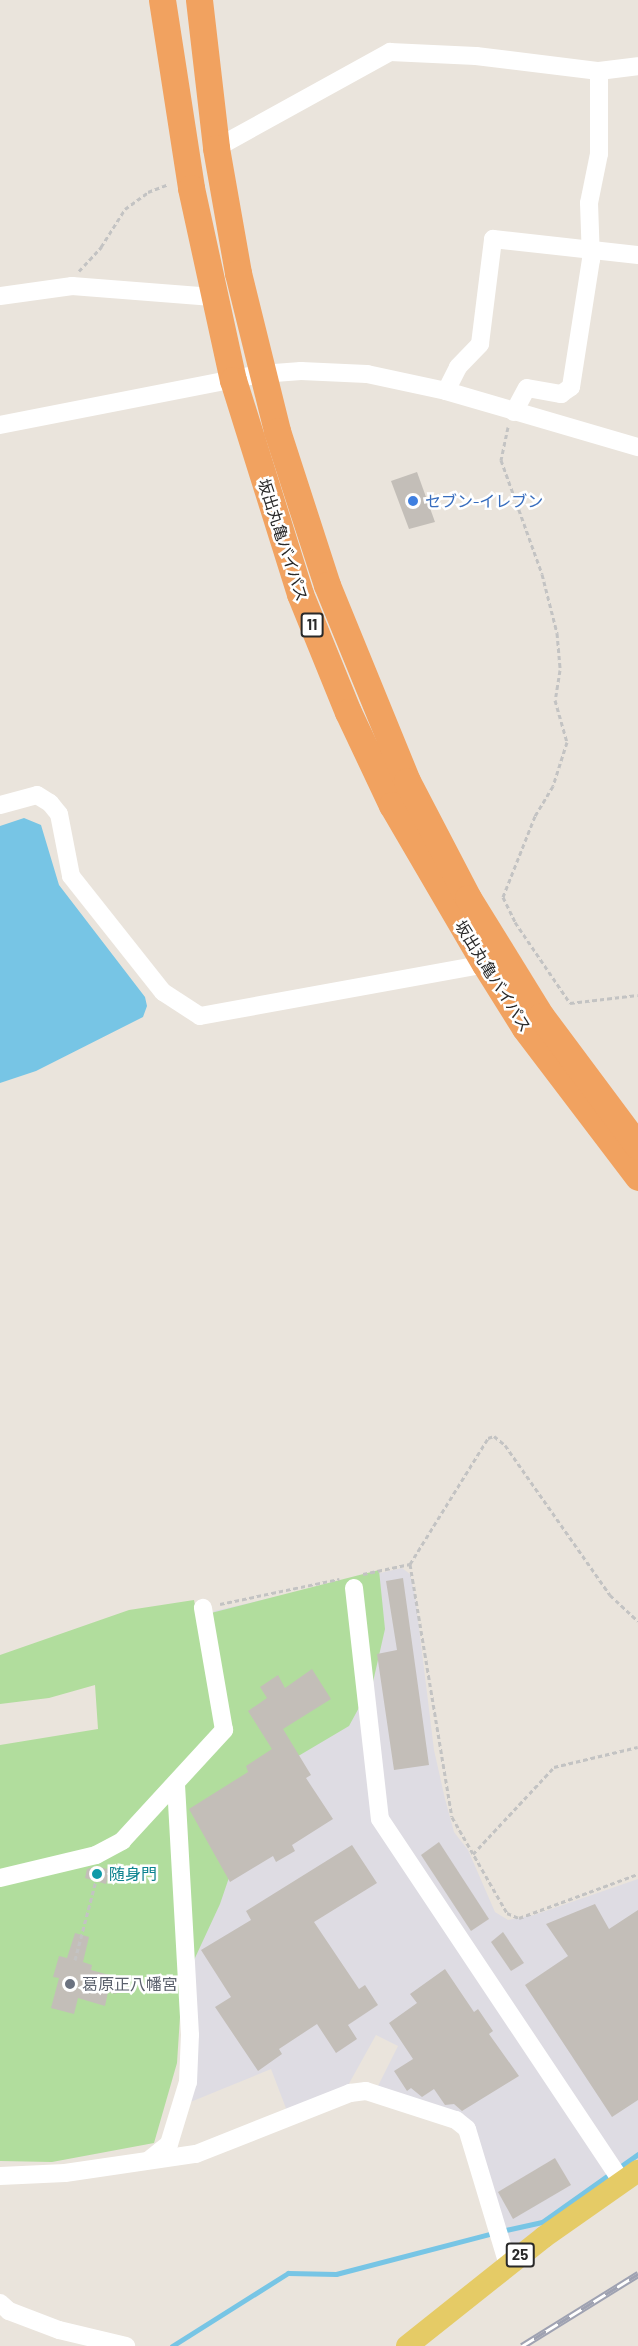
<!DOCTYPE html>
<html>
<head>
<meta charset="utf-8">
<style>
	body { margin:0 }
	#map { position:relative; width:638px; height:2346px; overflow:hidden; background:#eae4dc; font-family:Barlow,"Noto Sans JP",sans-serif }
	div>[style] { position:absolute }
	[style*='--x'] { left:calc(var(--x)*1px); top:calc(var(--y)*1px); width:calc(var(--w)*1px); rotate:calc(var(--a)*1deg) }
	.industrial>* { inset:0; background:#dedce3 }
	.green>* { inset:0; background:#b1dd9d }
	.water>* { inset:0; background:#77c5e5 }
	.stream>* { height:5px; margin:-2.5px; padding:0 2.5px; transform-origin:2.5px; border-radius:2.5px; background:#77c5e5 }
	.building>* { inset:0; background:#c3beb8 }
	.path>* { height:3px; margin-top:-1.5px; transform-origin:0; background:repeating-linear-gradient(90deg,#c3c3c3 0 4.5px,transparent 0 7.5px) }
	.minor>* { height:18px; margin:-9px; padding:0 9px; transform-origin:9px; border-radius:9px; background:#fff }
	.major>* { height:22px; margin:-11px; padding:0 11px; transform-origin:11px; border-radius:11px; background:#e5cb66 }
	.highway>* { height:27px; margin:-13.5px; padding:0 13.5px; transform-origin:13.5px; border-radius:13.5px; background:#f1a260 }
	.rail>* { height:7px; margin-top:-3.5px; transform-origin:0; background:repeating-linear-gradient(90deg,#fff 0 14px,#9fa2b2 0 28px); box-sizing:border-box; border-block:2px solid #9fa2b2 }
	.dots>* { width:16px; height:16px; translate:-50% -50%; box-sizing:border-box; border:3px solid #fff; border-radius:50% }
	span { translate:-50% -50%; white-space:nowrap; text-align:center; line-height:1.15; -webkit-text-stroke:5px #fff; paint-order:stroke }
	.shield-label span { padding:2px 4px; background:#fff; border:2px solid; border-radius:4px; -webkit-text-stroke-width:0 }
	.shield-label { font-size:15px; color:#292929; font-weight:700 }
	.shop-label { font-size:16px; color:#366cbe }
	.left { translate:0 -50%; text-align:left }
	.street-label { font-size:16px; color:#292929 }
	.culture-label { font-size:16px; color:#0d838f }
	.worship-label { font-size:16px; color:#5b616d }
</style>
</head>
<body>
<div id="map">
	<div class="industrial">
		<div style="clip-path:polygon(402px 1568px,410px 1574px,415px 1595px,434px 1750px,445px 1799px,454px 1832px,468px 1850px,495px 1912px,508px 1920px,534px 1915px,638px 1879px,638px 2159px,509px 2252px,473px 2127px,377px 2088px,398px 2046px,376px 2035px,346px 2089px,287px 2111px,271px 2069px,188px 2103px,182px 1786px,214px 1611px)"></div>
	</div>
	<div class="green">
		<div style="clip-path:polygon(379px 1570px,385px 1629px,373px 1682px,349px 1726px,273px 1771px,249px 1819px,220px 1904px,182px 1986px,177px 2063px,154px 2143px,52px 2162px,0 2161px,0 1745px,98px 1729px,95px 1685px,49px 1698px,0 1704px,0 1655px,129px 1610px,194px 1600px,215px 1720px,211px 1613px)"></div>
	</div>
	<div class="water">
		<div style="clip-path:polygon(24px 818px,41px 825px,59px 885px,145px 997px,147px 1006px,143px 1017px,36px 1071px,0 1083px,0 826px)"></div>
	</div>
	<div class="stream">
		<div style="--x:501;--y:2231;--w:42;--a:-12.4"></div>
		<div style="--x:542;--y:2222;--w:118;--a:-35.3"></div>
		<div style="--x:172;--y:2346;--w:137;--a:-32.2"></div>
		<div style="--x:288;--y:2273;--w:48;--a:1.2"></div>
		<div style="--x:336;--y:2274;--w:162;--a:-14.6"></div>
	</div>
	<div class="building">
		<div style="clip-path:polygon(417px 472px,435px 522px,409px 529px,391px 481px)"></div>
		<div style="clip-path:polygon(403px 1578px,429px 1765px,394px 1770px,377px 1654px,397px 1650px,386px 1581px)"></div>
		<div style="clip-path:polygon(312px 1669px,331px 1699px,283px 1729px,311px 1775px,306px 1778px,333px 1819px,292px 1845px,295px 1851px,276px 1862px,273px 1856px,230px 1882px,189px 1809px,248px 1772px,246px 1766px,272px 1749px,248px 1711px,267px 1698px,260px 1687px,278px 1675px,285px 1688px)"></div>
		<div style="clip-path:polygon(439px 1842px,489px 1919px,471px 1931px,421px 1855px)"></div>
		<div style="clip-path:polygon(352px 1845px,377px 1883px,314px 1922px,359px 1989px,365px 1985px,378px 2005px,348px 2025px,357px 2039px,336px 2053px,317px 2024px,279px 2049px,282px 2054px,258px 2071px,215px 2007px,231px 1997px,201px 1950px,251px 1920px,246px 1911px)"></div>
		<div style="clip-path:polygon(97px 1866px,110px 1870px,106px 1884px,85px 1878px,87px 1869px)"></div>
		<div style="clip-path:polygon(595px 1904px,609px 1929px,638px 1910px,638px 2100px,612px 2117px,525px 1985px,568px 1956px,546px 1924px)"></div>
		<div style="clip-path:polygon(503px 1932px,524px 1963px,511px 1971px,491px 1942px)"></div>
		<div style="clip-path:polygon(75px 1933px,89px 1937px,83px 1962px,92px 1965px,91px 1970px,120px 1978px,116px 1994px,108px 1992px,105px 2006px,78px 1998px,74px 2014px,51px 2008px,59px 1978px,53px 1977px,59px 1956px,67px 1958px)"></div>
		<div style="clip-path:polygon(445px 1969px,474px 2012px,478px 2009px,493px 2031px,489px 2034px,519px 2076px,462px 2111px,454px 2104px,445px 2105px,434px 2089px,422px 2097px,411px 2088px,407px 2091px,394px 2071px,413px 2059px,389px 2023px,417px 2003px,410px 1994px)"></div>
		<div style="clip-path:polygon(555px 2158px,571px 2185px,513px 2219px,498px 2192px)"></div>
	</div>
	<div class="path">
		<div style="--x:79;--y:271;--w:33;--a:-47"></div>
		<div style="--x:101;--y:247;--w:45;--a:-57.7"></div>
		<div style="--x:125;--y:209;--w:29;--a:-36"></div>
		<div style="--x:148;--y:192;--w:22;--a:-21"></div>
		<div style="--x:508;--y:427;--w:34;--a:102"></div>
		<div style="--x:501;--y:460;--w:121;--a:70.2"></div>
		<div style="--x:542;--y:574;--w:61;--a:75.7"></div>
		<div style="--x:557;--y:633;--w:37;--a:85"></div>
		<div style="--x:560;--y:670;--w:30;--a:99"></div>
		<div style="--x:555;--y:700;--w:44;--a:74.1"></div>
		<div style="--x:567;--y:742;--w:46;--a:107.7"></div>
		<div style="--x:553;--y:786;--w:35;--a:121"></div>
		<div style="--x:535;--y:816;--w:87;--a:111.6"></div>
		<div style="--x:503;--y:897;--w:28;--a:64"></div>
		<div style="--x:515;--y:922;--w:98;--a:55.8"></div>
		<div style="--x:570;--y:1003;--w:68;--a:-6.7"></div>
		<div style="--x:410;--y:1564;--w:256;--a:80.6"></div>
		<div style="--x:452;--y:1817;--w:111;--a:60.2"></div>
		<div style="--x:507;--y:1913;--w:13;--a:23"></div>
		<div style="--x:519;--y:1918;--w:127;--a:-20.3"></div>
		<div style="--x:363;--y:1574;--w:48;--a:-12"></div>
		<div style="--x:410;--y:1564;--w:148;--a:-58.2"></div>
		<div style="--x:488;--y:1438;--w:6;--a:-18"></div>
		<div style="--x:494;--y:1436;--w:14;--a:39"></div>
		<div style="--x:505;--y:1445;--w:183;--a:55"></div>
		<div style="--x:610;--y:1595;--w:38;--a:43"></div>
		<div style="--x:220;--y:1604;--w:122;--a:-11.9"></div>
		<div style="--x:473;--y:1854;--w:119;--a:-47"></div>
		<div style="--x:554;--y:1767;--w:86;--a:-13.4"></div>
		<div style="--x:75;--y:1960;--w:90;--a:-75.2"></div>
	</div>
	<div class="minor">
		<div style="--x:216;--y:148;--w:199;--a:-28.9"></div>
		<div style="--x:390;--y:52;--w:86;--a:2.7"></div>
		<div style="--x:476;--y:56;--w:124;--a:7"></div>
		<div style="--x:599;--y:71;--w:39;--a:-7"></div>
		<div style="--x:0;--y:296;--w:73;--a:-7.9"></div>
		<div style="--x:72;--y:286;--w:141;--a:4.5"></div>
		<div style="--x:446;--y:391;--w:27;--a:-63"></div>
		<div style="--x:458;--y:367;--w:32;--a:-46"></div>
		<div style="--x:480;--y:344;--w:106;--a:-82.9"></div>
		<div style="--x:493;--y:239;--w:146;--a:6.3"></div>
		<div style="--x:514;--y:412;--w:27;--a:-62"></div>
		<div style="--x:527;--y:388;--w:35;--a:10"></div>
		<div style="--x:561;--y:394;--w:12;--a:-35"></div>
		<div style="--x:571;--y:387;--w:129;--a:-81.1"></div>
		<div style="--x:591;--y:260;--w:57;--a:-92"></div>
		<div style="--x:589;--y:203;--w:50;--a:-78.5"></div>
		<div style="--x:599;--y:154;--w:83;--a:-90"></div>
		<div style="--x:0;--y:425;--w:266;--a:-11.1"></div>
		<div style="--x:261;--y:374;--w:40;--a:-4.3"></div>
		<div style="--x:301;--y:371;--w:66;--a:2.6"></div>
		<div style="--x:367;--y:374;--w:81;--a:12.1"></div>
		<div style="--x:446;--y:391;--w:200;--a:16.3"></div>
		<div style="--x:0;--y:805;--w:38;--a:-15"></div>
		<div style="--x:37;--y:795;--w:15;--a:32"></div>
		<div style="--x:50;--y:803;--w:14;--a:51"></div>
		<div style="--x:59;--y:814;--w:63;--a:79"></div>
		<div style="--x:71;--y:876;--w:148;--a:51.6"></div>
		<div style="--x:163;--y:992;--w:44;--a:33"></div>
		<div style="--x:200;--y:1016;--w:290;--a:-10.3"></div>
		<div style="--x:354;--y:1588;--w:232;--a:83.6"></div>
		<div style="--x:380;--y:1819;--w:436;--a:56.3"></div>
		<div style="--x:0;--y:1878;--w:99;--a:-13.5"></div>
		<div style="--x:96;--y:1855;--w:30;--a:-28"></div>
		<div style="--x:122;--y:1841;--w:151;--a:-47.4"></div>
		<div style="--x:224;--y:1730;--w:124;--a:-99.8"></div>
		<div style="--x:149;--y:2160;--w:26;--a:-39"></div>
		<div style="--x:169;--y:2144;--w:65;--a:-73"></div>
		<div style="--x:188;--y:2082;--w:47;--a:-87.6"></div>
		<div style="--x:190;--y:2035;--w:251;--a:-93.2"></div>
		<div style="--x:0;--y:2176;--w:65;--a:-2.6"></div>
		<div style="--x:65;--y:2173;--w:132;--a:-8.3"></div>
		<div style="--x:196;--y:2154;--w:166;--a:-21.6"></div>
		<div style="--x:350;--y:2093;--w:16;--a:-7"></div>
		<div style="--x:366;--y:2091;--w:95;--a:17.9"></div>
		<div style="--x:456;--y:2120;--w:14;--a:39"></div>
		<div style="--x:467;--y:2129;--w:142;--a:73.2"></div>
		<div style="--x:0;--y:2303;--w:12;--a:42"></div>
		<div style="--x:9;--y:2311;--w:53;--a:20.8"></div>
		<div style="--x:59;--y:2330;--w:69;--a:13.4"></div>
	</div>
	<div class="major">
		<div style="--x:407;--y:2346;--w:175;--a:-38.5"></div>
		<div style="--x:544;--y:2237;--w:115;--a:-35.1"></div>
	</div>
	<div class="highway">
		<div style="--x:162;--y:0;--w:190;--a:81.2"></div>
		<div style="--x:191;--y:188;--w:197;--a:77.7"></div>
		<div style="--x:233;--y:380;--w:224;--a:72.6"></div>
		<div style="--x:300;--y:594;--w:127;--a:67.9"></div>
		<div style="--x:348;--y:712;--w:103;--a:64.7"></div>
		<div style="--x:392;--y:805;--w:184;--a:59.7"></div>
		<div style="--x:485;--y:964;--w:75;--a:58"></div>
		<div style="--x:525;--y:1028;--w:187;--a:52.8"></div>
		<div style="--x:199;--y:0;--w:149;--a:83.4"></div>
		<div style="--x:216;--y:148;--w:127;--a:80"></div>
		<div style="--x:238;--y:273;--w:163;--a:76.1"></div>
		<div style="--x:277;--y:431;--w:162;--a:72"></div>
		<div style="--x:327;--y:585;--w:212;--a:67.8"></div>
		<div style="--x:407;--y:781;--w:132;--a:62.5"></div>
		<div style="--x:468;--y:898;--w:139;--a:58.3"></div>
		<div style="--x:541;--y:1016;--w:162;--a:53.3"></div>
	</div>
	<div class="rail">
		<div style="--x:522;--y:2346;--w:137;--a:-31.8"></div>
	</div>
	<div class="dots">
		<div style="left:413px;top:501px;background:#3f7fe0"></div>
		<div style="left:97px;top:1874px;background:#0f9aa8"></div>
		<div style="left:70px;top:1984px;background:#6b7280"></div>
	</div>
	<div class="shield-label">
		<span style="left:312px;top:625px">11</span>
		<span style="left:520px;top:2255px">25</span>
	</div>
	<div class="shop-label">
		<span class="left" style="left:425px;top:501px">セブン-イレブン</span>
	</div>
	<div class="street-label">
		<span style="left:283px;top:540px;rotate:72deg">坂出丸亀バイパス</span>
		<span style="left:493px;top:976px;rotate:58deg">坂出丸亀バイパス</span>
	</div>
	<div class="culture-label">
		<span class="left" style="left:109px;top:1874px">随身門</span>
	</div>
	<div class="worship-label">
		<span class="left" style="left:82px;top:1984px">葛原正八幡宮</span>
	</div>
</div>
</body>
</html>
